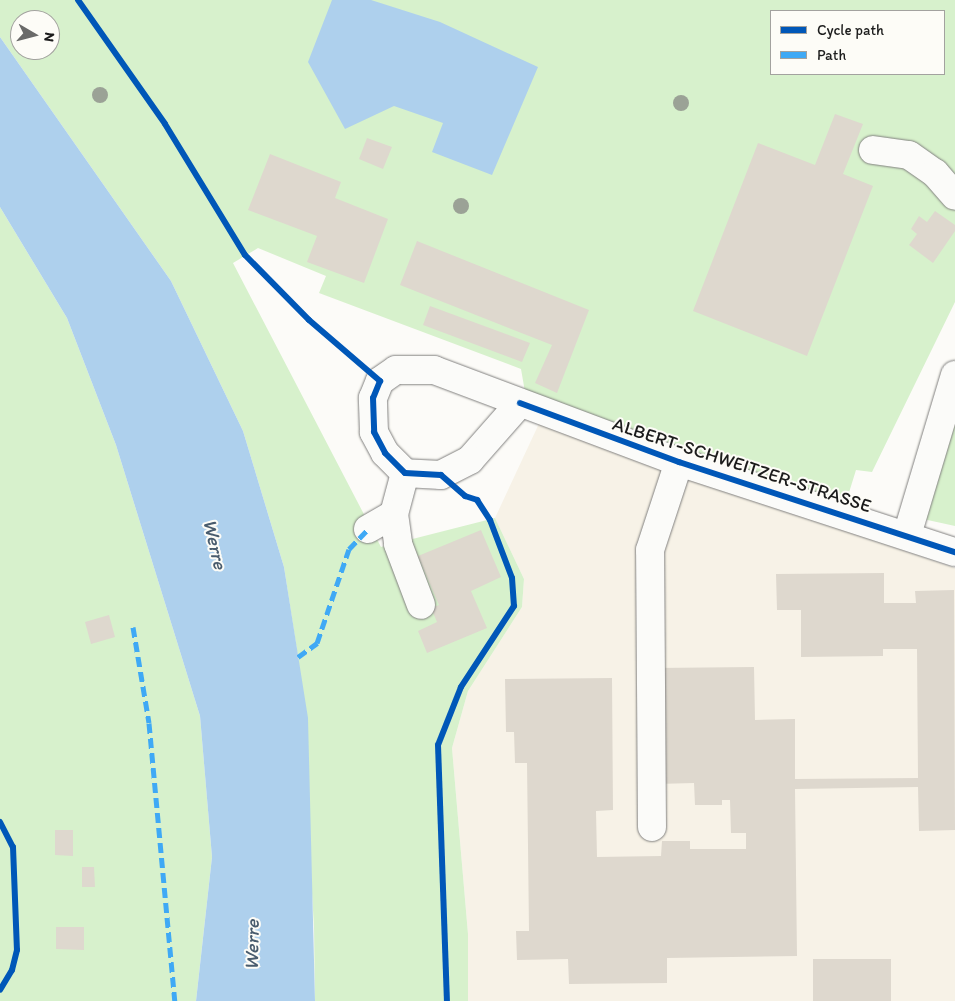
<!DOCTYPE html>
<html>
<head>
<meta charset="utf-8">
<style>
	body { margin:0 }
	#map { position:relative; width:955px; height:1001px; overflow:hidden; background:#fcfbf8; font-family:Itim,sans-serif }
	div>[style] { position:absolute }
	[style*='--x'] { left:calc(var(--x)*1px); top:calc(var(--y)*1px); width:calc(var(--w)*1px); rotate:calc(var(--a)*1deg) }
	.built>* { inset:0; background:#f7f2e7 }
	.green>* { inset:0; background:#d7f1cc }
	.water>* { inset:0; background:#aed0ed }
	.building>* { inset:0; background:#ded8ce }
	.roads { filter:drop-shadow(0 0 1px #81807f) drop-shadow(0 0 1px #81807f) }
	.minor>* { height:28px; margin:-14px; padding:0 14px; transform-origin:14px; border-radius:14px; background:#fbfbf9 }
	.quiet>* { height:5px; margin-top:-2.5px; transform-origin:0; background:repeating-linear-gradient(90deg,#3fa9f5 0 10px,transparent 0 15px) }
	.cycleway>* { height:6px; margin:-3px; padding:0 3px; transform-origin:3px; border-radius:3px; background:#0057b8 }
	.trees>* { width:16px; height:16px; margin:-8px; border-radius:50%; background:#9ba296 }
	span { translate:-50% -50%; white-space:nowrap; text-align:center; line-height:1.15; -webkit-text-stroke:4px #fdfcf7; paint-order:stroke }
	.street-label { font-size:19px; color:#1c1c1c }
	.water-label { font-size:20px; color:#495c6e; font-style:italic }
	.legend { position:absolute; left:770px; top:10px; width:175px; height:65px; box-sizing:border-box; background:#fdfcf7; border:1px solid #a3a29f; margin:0; padding:6px 9px; list-style:none; font-size:15px; color:#1c1c1c }
	.legend li { display:flex; align-items:center; gap:10px; height:25px }
	.legend b { width:25px; border:1px solid #a3a29f }
	.north { position:absolute; left:10px; top:10px; width:50px; height:50px; box-sizing:border-box; background:#fdfcf7; border:1px solid #a3a29f; border-radius:50%; rotate:98deg; font-size:14px; font-weight:700; line-height:20px; text-align:center; color:#1c1c1c }
	.north::after { content:''; display:block; margin:auto; width:18px; height:22px; background:#6a6a69; clip-path:polygon(50% 0,100% 100%,50% 72%,0 100%) }
</style>
</head>
<body>
<div id="map">
	<div class="built">
		<div style="clip-path:polygon(543px 415px,838px 528px,955px 568px,955px 1001px,468px 1001px,468px 934px,452px 748px,468px 691px,522px 607px,524px 579px,495px 518px)"></div>
	</div>
	<div class="green">
		<div style="clip-path:polygon(evenodd,0 0,955px 0,955px 302px,872px 472px,856px 470px,838px 528px,525px 392px,521px 369px,319px 293px,326px 276px,258px 248px,233px 263px,381px 547px,495px 518px,524px 579px,522px 607px,468px 691px,452px 748px,468px 934px,468px 1001px,315px 1001px,314px 927px,298px 657px,284px 567px,243px 431px,171px 281px,0 37px,0 0,771px 11px,944px 11px,944px 74px,771px 74px,771px 11px,0 0,20px 20px,50px 20px,50px 50px,20px 50px,20px 20px)"></div>
		<div style="clip-path:polygon(0 207px,67px 318px,116px 445px,200px 716px,212px 857px,196px 1001px,0 1001px)"></div>
		<div style="clip-path:polygon(955px 411px,955px 526px,923px 519px)"></div>
	</div>
	<div class="water">
		<div style="clip-path:polygon(332px 0,371px 0,440px 22px,538px 67px,492px 175px,432px 152px,443px 123px,394px 106px,345px 129px,308px 62px)"></div>
		<div style="clip-path:polygon(0 37px,171px 281px,243px 431px,284px 567px,308px 718px,315px 1001px,196px 1001px,212px 857px,200px 716px,116px 445px,67px 318px,0 207px)"></div>
	</div>
	<div class="building">
		<div style="clip-path:polygon(835px 114px,863px 124px,843px 174px,873px 186px,807px 356px,693px 311px,758px 143px,815px 165px)"></div>
		<div style="clip-path:polygon(367px 138px,392px 147px,383px 169px,359px 159px)"></div>
		<div style="clip-path:polygon(270px 154px,341px 182px,335px 198px,388px 219px,364px 283px,307px 262px,317px 236px,248px 210px)"></div>
		<div style="clip-path:polygon(935px 211px,955px 225px,955px 231px,933px 263px,909px 245px,917px 234px,911px 229px,919px 216px,927px 222px)"></div>
		<div style="clip-path:polygon(417px 241px,589px 310px,557px 393px,535px 383px,552px 345px,400px 285px)"></div>
		<div style="clip-path:polygon(430px 306px,530px 343px,522px 362px,423px 325px)"></div>
		<div style="clip-path:polygon(481px 530px,501px 577px,471px 591px,487px 628px,427px 653px,418px 631px,437px 622px,431px 608px,439px 605px,418px 556px)"></div>
		<div style="clip-path:polygon(884px 573px,884px 603px,916px 603px,915px 591px,954px 590px,955px 830px,919px 831px,918px 787px,795px 789px,797px 956px,667px 958px,667px 983px,569px 984px,568px 959px,517px 960px,516px 931px,529px 931px,527px 763px,515px 763px,514px 732px,506px 732px,505px 679px,612px 678px,613px 810px,596px 811px,597px 857px,661px 856px,662px 841px,690px 841px,690px 849px,746px 849px,746px 833px,731px 833px,730px 800px,722px 800px,722px 805px,695px 805px,694px 783px,657px 784px,656px 668px,754px 667px,755px 720px,795px 719px,795px 779px,918px 778px,917px 649px,883px 649px,883px 656px,801px 657px,801px 610px,777px 610px,776px 574px)"></div>
		<div style="clip-path:polygon(109px 615px,115px 637px,91px 644px,85px 622px)"></div>
		<div style="clip-path:polygon(55px 830px,73px 830px,73px 856px,55px 855px)"></div>
		<div style="clip-path:polygon(82px 867px,94px 867px,95px 887px,82px 887px)"></div>
		<div style="clip-path:polygon(56px 927px,84px 927px,84px 950px,56px 949px)"></div>
		<div style="clip-path:polygon(813px 959px,891px 959px,891px 1001px,813px 1001px)"></div>
	</div>
	<div class="roads">
		<div class="minor">
			<div style="--x:873;--y:150;--w:36;--a:8"></div>
			<div style="--x:909;--y:155;--w:32;--a:35"></div>
			<div style="--x:935;--y:173;--w:30;--a:49"></div>
			<div style="--x:520;--y:403;--w:76;--a:131.3"></div>
			<div style="--x:470;--y:460;--w:33;--a:153"></div>
			<div style="--x:441;--y:475;--w:36;--a:-177"></div>
			<div style="--x:405;--y:473;--w:28;--a:-135"></div>
			<div style="--x:385;--y:453;--w:24;--a:-118"></div>
			<div style="--x:374;--y:432;--w:34;--a:-92"></div>
			<div style="--x:373;--y:398;--w:18;--a:-68"></div>
			<div style="--x:380;--y:381;--w:19;--a:-35"></div>
			<div style="--x:396;--y:370;--w:38;--a:0"></div>
			<div style="--x:434;--y:370;--w:262;--a:20.6"></div>
			<div style="--x:679;--y:462;--w:290;--a:18.1"></div>
			<div style="--x:405;--y:473;--w:42;--a:105"></div>
			<div style="--x:394;--y:514;--w:30;--a:82"></div>
			<div style="--x:398;--y:544;--w:65;--a:69.3"></div>
			<div style="--x:368;--y:529;--w:30;--a:-30"></div>
			<div style="--x:907;--y:535;--w:167;--a:-73.3"></div>
			<div style="--x:652;--y:827;--w:277;--a:-90.4"></div>
			<div style="--x:650;--y:550;--w:93;--a:-71.8"></div>
		</div>
	</div>
	<div class="quiet">
		<div style="--x:133;--y:627;--w:97;--a:80.5"></div>
		<div style="--x:149;--y:723;--w:279;--a:84.7"></div>
		<div style="--x:298;--y:657;--w:24;--a:-36"></div>
		<div style="--x:317;--y:643;--w:99;--a:-71.2"></div>
		<div style="--x:349;--y:549;--w:28;--a:-46"></div>
	</div>
	<div class="cycleway">
		<div style="--x:78;--y:0;--w:151;--a:54.9"></div>
		<div style="--x:165;--y:124;--w:153;--a:58.6"></div>
		<div style="--x:245;--y:255;--w:91;--a:45.4"></div>
		<div style="--x:309;--y:320;--w:94;--a:40.7"></div>
		<div style="--x:380;--y:381;--w:18;--a:112"></div>
		<div style="--x:373;--y:398;--w:34;--a:88"></div>
		<div style="--x:374;--y:432;--w:24;--a:62"></div>
		<div style="--x:385;--y:453;--w:28;--a:45"></div>
		<div style="--x:405;--y:473;--w:36;--a:3"></div>
		<div style="--x:441;--y:475;--w:32;--a:41"></div>
		<div style="--x:465;--y:496;--w:13;--a:18"></div>
		<div style="--x:477;--y:500;--w:24;--a:57"></div>
		<div style="--x:490;--y:520;--w:62;--a:69.2"></div>
		<div style="--x:512;--y:578;--w:28;--a:86"></div>
		<div style="--x:514;--y:606;--w:97;--a:123.2"></div>
		<div style="--x:461;--y:687;--w:62;--a:111.6"></div>
		<div style="--x:438;--y:745;--w:256;--a:88"></div>
		<div style="--x:520;--y:403;--w:170;--a:20.4"></div>
		<div style="--x:679;--y:462;--w:290;--a:18.1"></div>
		<div style="--x:0;--y:822;--w:28;--a:63"></div>
		<div style="--x:13;--y:847;--w:103;--a:87.8"></div>
		<div style="--x:17;--y:950;--w:21;--a:104"></div>
		<div style="--x:12;--y:970;--w:23;--a:121"></div>
	</div>
	<div class="trees">
		<div style="left:100px;top:95px"></div>
		<div style="left:681px;top:103px"></div>
		<div style="left:461px;top:206px"></div>
	</div>
	<div class="street-label">
		<span style="left:742px;top:465px;rotate:18deg">ALBERT-SCHWEITZER-STRASSE</span>
	</div>
	<div class="water-label">
		<span style="left:215px;top:544px;rotate:77deg">Werre</span>
		<span style="left:252px;top:945px;rotate:-89deg">Werre</span>
	</div>
	<ul class="legend">
	<li><b style="height:6px;background:#0057b8"></b>Cycle path</li>
	<li><b style="height:6px;background:#3fa9f5"></b>Path</li>
	</ul>
	<div class="north">N</div>
</div>
</body>
</html>
